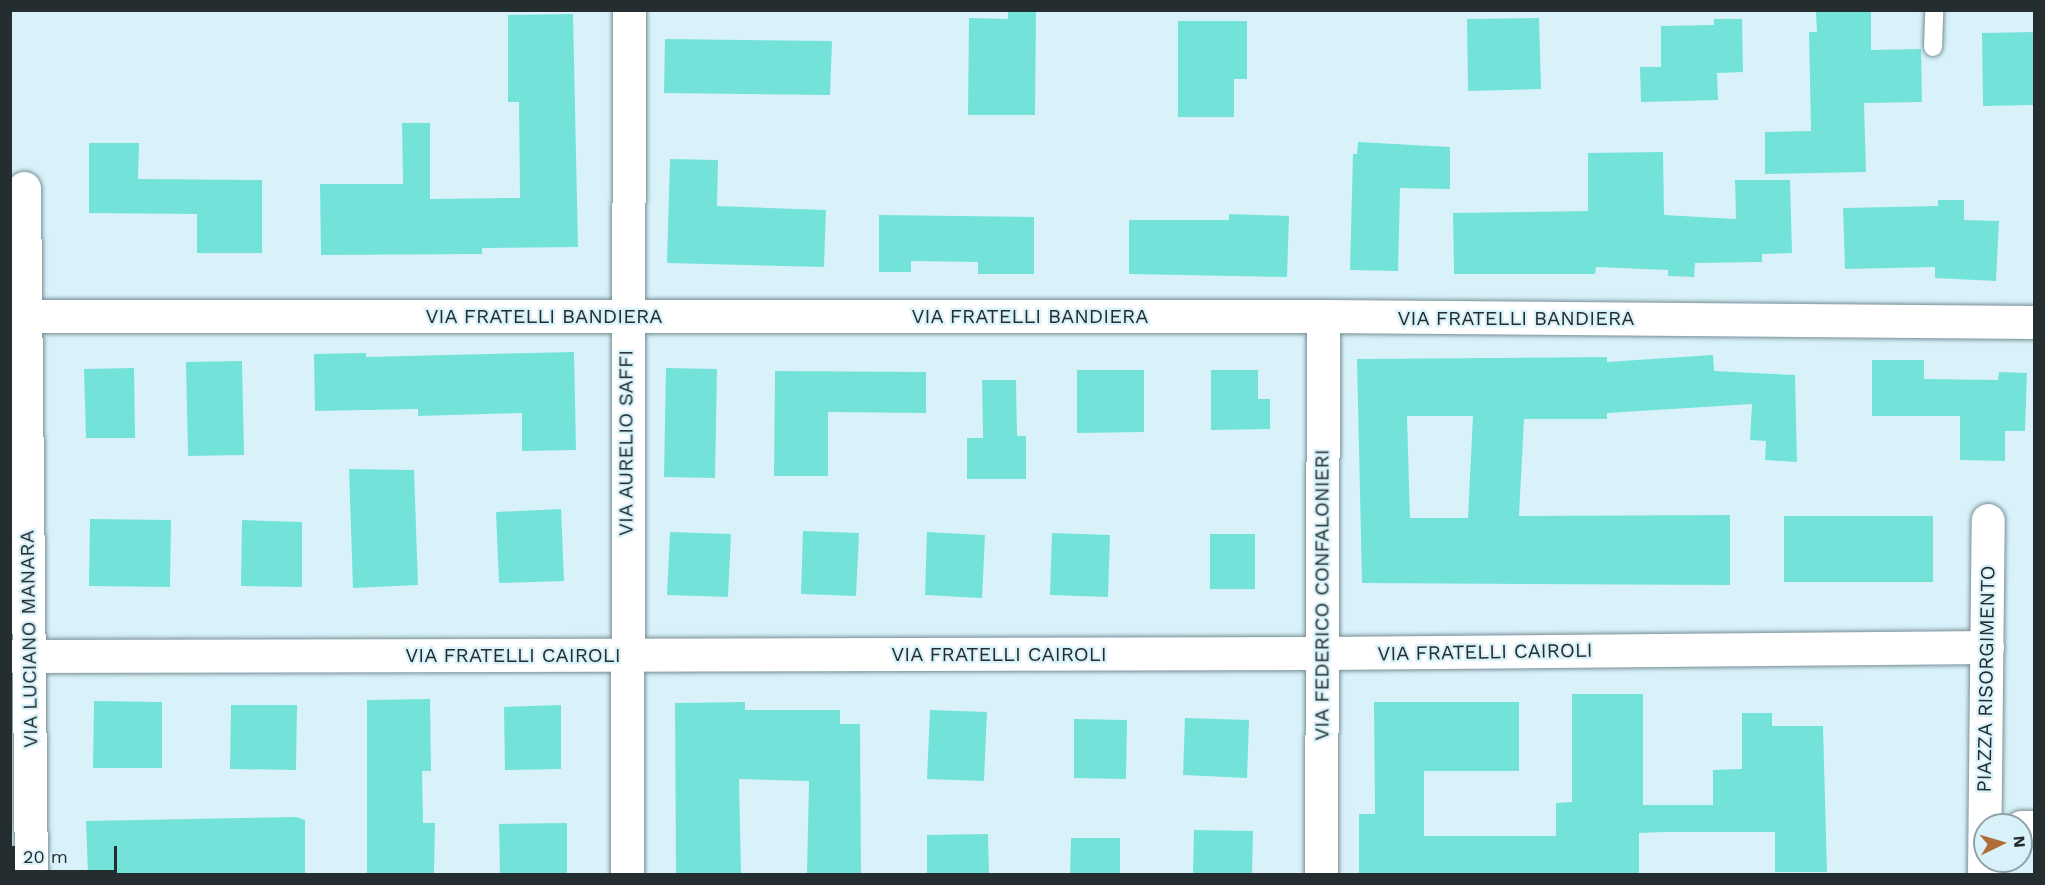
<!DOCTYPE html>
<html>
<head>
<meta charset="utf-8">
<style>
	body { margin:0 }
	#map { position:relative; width:2045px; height:885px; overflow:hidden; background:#d9f2fa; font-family:"Work Sans",sans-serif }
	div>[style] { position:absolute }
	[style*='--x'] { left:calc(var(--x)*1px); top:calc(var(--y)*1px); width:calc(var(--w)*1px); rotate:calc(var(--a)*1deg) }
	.building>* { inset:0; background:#73e3d9 }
	.roads { filter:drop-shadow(0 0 2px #788e95) drop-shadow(0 0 2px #788e95) }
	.service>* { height:18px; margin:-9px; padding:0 9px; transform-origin:9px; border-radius:9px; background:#fff }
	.minor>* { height:33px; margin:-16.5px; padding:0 16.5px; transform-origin:16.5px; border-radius:16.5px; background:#fff }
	span { translate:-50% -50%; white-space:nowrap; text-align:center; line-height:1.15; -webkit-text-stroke:4.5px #d9f2fa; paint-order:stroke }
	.street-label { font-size:20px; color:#242d30 }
	.frame { position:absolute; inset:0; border:12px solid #242d30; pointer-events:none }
	.north { position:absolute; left:1973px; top:813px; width:60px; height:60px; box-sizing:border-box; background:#d9f2fa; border:2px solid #91a3a9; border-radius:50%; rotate:85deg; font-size:16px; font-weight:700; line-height:24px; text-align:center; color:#242d30 }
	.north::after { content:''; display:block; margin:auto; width:21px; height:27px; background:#af6e37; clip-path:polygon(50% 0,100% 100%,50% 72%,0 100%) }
	.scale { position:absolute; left:12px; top:846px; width:105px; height:27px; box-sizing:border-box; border:3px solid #242d30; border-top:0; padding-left:8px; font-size:18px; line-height:21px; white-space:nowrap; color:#242d30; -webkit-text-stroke:4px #d9f2fa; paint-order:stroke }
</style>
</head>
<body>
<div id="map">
	<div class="building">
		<div style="clip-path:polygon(1008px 10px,1036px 10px,1035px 115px,968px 115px,969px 18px,1008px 19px)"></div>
		<div style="clip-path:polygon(1871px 10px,1871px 50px,1921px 49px,1922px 102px,1864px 103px,1866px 172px,1765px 174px,1765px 132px,1811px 131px,1809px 32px,1817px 32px,1816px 11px)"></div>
		<div style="clip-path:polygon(573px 14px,578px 247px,482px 248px,482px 254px,321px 255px,320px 184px,403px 184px,402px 123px,430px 123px,430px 199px,520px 198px,519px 102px,508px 102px,508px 15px)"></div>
		<div style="clip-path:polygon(1539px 18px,1541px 89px,1468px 91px,1467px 19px)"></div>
		<div style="clip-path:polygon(1714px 19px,1742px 19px,1743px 72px,1717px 73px,1718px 100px,1641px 102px,1640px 67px,1661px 67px,1661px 26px,1714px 25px)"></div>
		<div style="clip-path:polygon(1178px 21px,1247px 21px,1247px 79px,1234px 79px,1234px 117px,1178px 117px)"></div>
		<div style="clip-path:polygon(2034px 32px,2034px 105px,1983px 106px,1982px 33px)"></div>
		<div style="clip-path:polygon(665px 39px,832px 41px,830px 95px,664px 93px)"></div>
		<div style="clip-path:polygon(1358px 142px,1450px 147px,1450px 189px,1400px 188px,1398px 271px,1350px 270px,1353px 154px,1357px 154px)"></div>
		<div style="clip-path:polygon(89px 143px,139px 143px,138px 179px,262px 180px,262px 253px,197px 253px,197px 214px,89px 213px)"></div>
		<div style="clip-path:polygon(1663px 152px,1664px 215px,1736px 219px,1735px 180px,1790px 180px,1792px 253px,1762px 254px,1762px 262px,1695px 263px,1694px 277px,1668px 276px,1668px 270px,1596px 267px,1595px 274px,1454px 274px,1453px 213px,1588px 211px,1588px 153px)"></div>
		<div style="clip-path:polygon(670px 159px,718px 160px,717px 206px,826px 210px,824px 267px,667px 263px)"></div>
		<div style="clip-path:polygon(1938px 200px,1964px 200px,1964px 220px,1999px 221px,1996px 281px,1935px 278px,1935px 267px,1845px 269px,1843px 208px,1938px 206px)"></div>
		<div style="clip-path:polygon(1229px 214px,1289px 216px,1287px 277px,1129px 274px,1129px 220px,1229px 220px)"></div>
		<div style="clip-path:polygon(879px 215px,1034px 217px,1034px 274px,978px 274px,978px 262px,911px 261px,911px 272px,879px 272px)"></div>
		<div style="clip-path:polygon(574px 352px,576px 450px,522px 451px,522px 413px,418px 416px,418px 409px,315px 411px,314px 354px,366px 353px,366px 357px)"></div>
		<div style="clip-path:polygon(evenodd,1713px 355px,1714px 371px,1795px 375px,1797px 462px,1765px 460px,1766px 441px,1750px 440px,1752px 404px,1607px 413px,1607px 419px,1524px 419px,1519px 516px,1730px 515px,1730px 585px,1362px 583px,1357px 359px,1607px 357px,1607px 362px,1713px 355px,1407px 416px,1473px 416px,1468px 518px,1410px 518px,1407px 416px)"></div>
		<div style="clip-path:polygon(1872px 360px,1924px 360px,1924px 379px,1998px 380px,1999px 372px,2027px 373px,2025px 431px,2005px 431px,2005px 461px,1960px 460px,1960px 416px,1872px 416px)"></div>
		<div style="clip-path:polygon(242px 361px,244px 455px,188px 456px,186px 362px)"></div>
		<div style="clip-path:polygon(134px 368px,135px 438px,86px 438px,84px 369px)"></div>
		<div style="clip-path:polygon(666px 368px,717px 369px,715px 478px,664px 477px)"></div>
		<div style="clip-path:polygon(1077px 370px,1144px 370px,1144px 432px,1077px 433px)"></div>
		<div style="clip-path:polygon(1211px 370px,1258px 370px,1258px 399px,1270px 399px,1270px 429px,1211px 430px)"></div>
		<div style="clip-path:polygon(775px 371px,926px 372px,926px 413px,828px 412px,828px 476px,774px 476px)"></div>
		<div style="clip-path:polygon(982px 380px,1016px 380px,1017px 436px,1026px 436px,1026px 479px,967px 479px,967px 438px,983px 438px)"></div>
		<div style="clip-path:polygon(349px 469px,414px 470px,418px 585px,353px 588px)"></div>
		<div style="clip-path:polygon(561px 509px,564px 581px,499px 583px,496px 512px)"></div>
		<div style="clip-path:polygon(1784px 516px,1933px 516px,1933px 582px,1784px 582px)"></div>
		<div style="clip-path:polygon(90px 519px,171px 520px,170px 587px,89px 586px)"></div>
		<div style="clip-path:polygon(242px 520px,302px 522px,302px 587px,241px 586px)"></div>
		<div style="clip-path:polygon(803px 531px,859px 533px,856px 596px,801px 594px)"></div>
		<div style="clip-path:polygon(670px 532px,731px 534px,728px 597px,667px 595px)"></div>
		<div style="clip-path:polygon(927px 532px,985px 535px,982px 598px,925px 595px)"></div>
		<div style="clip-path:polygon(1052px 533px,1110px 535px,1108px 597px,1050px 595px)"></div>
		<div style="clip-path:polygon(1210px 534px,1255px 534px,1255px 589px,1210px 589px)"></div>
		<div style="clip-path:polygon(1572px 694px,1643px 694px,1643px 805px,1713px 805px,1713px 770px,1742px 769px,1742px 713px,1772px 713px,1772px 726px,1823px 726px,1827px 872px,1775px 872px,1775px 832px,1665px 832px,1639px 833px,1639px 874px,1359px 874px,1359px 814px,1375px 814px,1374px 702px,1519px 702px,1519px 771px,1424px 771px,1424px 836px,1556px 836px,1556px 803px,1572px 802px)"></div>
		<div style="clip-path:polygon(430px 699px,431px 771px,422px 771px,423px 823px,435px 823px,434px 874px,367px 874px,367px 700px)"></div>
		<div style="clip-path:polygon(94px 701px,162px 702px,162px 768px,93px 768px)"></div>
		<div style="clip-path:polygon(745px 702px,745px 710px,840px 710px,840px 724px,860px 724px,861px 874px,807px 874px,809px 781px,739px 779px,741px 874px,676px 874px,675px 703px)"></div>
		<div style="clip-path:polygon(231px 705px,297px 705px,296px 770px,230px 769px)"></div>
		<div style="clip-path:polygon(561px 705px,561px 769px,505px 770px,504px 707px)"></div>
		<div style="clip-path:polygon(930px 710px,987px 712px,984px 781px,927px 779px)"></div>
		<div style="clip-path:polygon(1185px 718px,1249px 720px,1247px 778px,1183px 775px)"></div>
		<div style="clip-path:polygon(1074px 719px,1127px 720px,1126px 779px,1074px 778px)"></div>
		<div style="clip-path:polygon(296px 817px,305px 820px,305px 874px,88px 874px,86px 821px)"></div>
		<div style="clip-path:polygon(567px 823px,567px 874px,500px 874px,499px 824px)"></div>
		<div style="clip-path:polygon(1194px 830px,1253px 831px,1252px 874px,1193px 874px)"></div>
		<div style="clip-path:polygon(988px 834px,989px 874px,927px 874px,927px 835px)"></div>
		<div style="clip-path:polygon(1071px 838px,1120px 838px,1120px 874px,1070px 874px)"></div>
	</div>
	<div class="roads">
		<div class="service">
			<div style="--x:1933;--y:47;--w:37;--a:-88"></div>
		</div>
		<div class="minor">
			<div style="--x:24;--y:188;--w:686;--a:89.42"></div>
			<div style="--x:25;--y:316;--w:1298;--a:0"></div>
			<div style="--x:1323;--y:316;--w:711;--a:0.48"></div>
			<div style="--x:10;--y:656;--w:1311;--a:-0.13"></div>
			<div style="--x:1321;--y:653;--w:666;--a:-0.52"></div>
			<div style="--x:2021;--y:827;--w:13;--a:0"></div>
			<div style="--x:627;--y:874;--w:862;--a:-89.87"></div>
			<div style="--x:1321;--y:874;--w:558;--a:-89.79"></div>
			<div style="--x:1984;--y:874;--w:354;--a:-89.4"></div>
		</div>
	</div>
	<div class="street-label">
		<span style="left:544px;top:316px">VIA FRATELLI BANDIERA</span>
		<span style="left:1030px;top:316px">VIA FRATELLI BANDIERA</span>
		<span style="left:1516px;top:318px">VIA FRATELLI BANDIERA</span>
		<span style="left:626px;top:443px;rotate:-90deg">VIA AURELIO SAFFI</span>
		<span style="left:1322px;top:595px;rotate:-90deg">VIA FEDERICO CONFALONIERI</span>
		<span style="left:29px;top:639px;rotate:-91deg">VIA LUCIANO MANARA</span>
		<span style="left:1485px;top:652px;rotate:-1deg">VIA FRATELLI CAIROLI</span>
		<span style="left:999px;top:654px">VIA FRATELLI CAIROLI</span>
		<span style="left:513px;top:655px">VIA FRATELLI CAIROLI</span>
		<span style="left:1986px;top:679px;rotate:-89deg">PIAZZA RISORGIMENTO</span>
	</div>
	<div class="frame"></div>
	<div class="north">N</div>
	<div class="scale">20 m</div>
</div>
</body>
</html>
